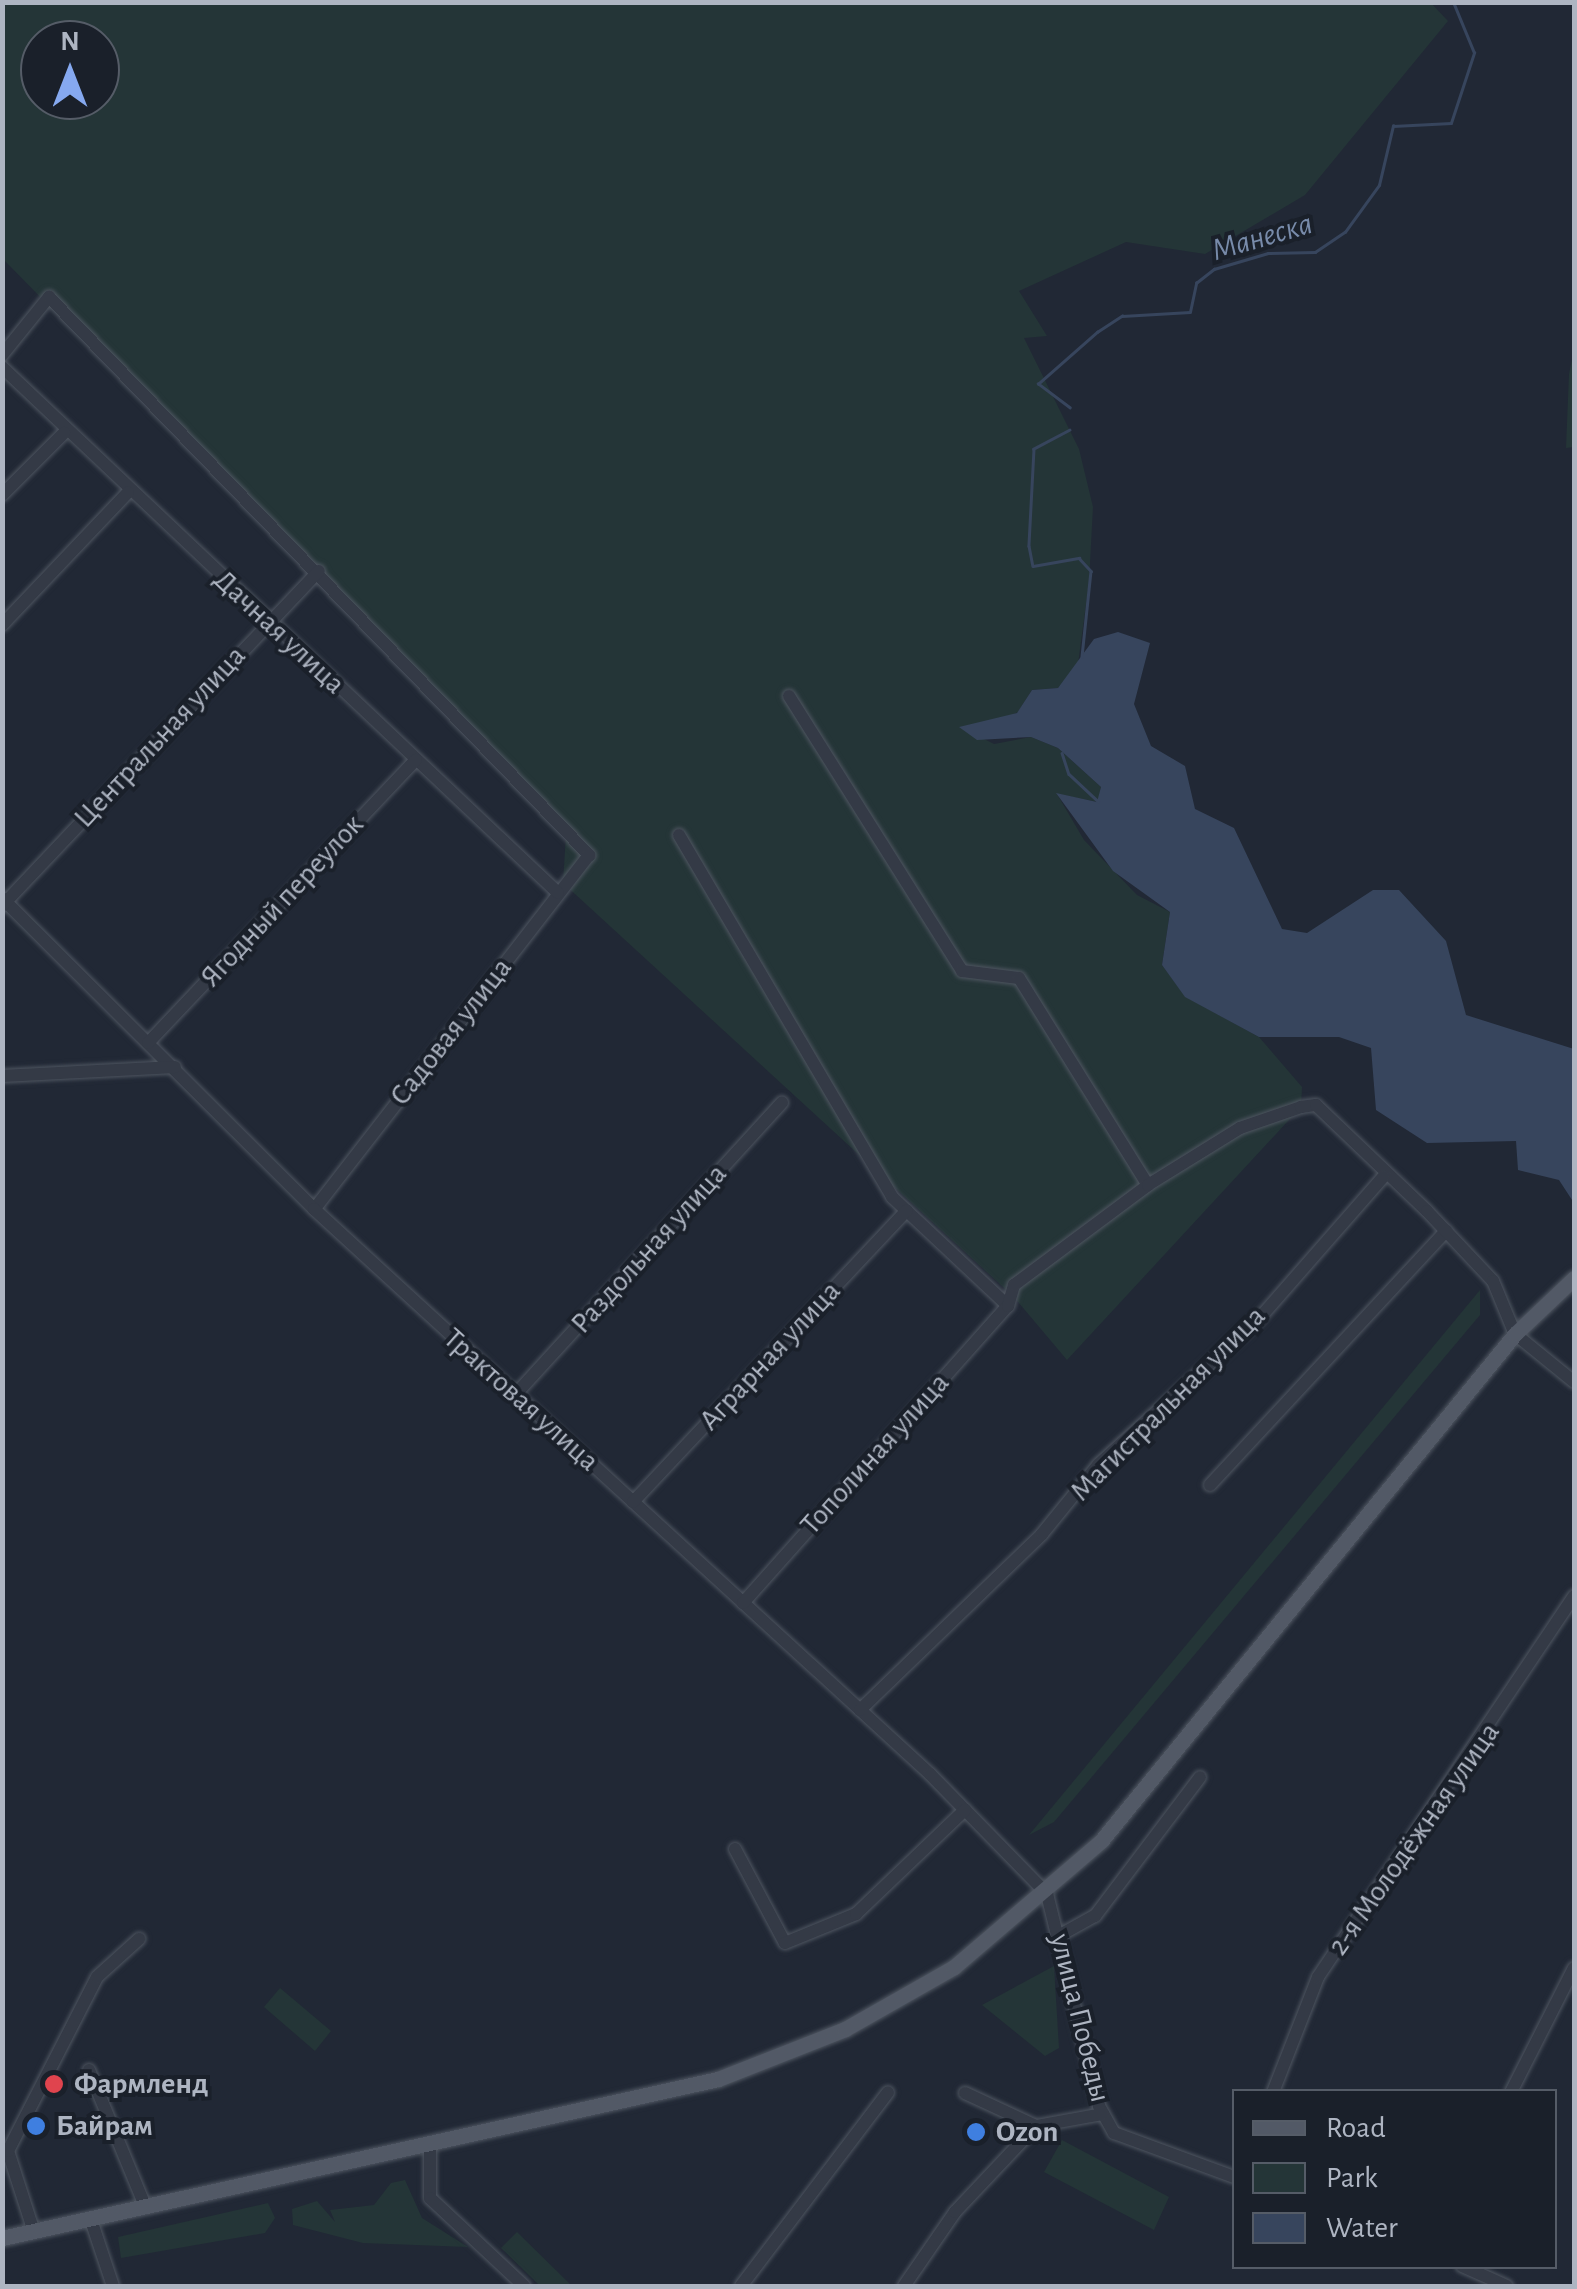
<!DOCTYPE html>
<html>
<head>
<meta charset="utf-8">
<style>
	body { margin:0 }
	#map { position:relative; width:1577px; height:2289px; overflow:hidden; background:#212835; font-family:"Alegreya Sans",sans-serif }
	div>[style] { position:absolute }
	[style*='--x'] { left:calc(var(--x)*1px); top:calc(var(--y)*1px); width:calc(var(--w)*1px); rotate:calc(var(--a)*1deg) }
	.green>* { inset:0; background:#243537 }
	.water>* { inset:0; background:#37455d }
	.stream>* { height:2.5px; margin:-1.25px; padding:0 1.25px; transform-origin:1.25px; border-radius:1.25px; background:#37455d }
	.roads { filter:drop-shadow(0 0 2px #4e5560) drop-shadow(0 0 2px #4e5560) }
	.minor>* { height:12px; margin:-6px; padding:0 6px; transform-origin:6px; border-radius:6px; background:#343a46 }
	.major>* { height:15px; margin:-7.5px; padding:0 7.5px; transform-origin:7.5px; border-radius:7.5px; background:#525966 }
	.dots>* { width:28px; height:28px; translate:-50% -50%; box-sizing:border-box; border:5px solid #1a202a; border-radius:50% }
	span { translate:-50% -50%; white-space:nowrap; text-align:center; line-height:1.15; -webkit-text-stroke:8px #1a202a; paint-order:stroke }
	.street-label { font-size:30px; color:#aeb5c2 }
	.poi-label { font-size:30px; color:#aeb5c2; font-weight:700 }
	.left { translate:0 -50%; text-align:left }
	.water-label { font-size:32px; color:#788baa; font-style:italic }
	.frame { position:absolute; inset:0; border:5px solid #aeb5c2; pointer-events:none }
	.legend { position:absolute; left:1232px; top:2089px; width:325px; height:180px; box-sizing:border-box; background:#1a202a; border:2px solid #555c67; margin:0; padding:12px 18px; list-style:none; font-size:30px; color:#aeb5c2 }
	.legend li { display:flex; align-items:center; gap:20px; height:50px }
	.legend b { width:50px; border:2px solid #555c67 }
	.north { position:absolute; left:20px; top:20px; width:100px; height:100px; box-sizing:border-box; background:#1a202a; border:2px solid #555c67; border-radius:50%; rotate:0deg; font-size:28px; font-weight:700; line-height:40px; text-align:center; color:#aeb5c2 }
	.north::after { content:''; display:block; margin:auto; width:35px; height:45px; background:#86a9f0; clip-path:polygon(50% 0,100% 100%,50% 72%,0 100%) }
</style>
</head>
<body>
<div id="map">
	<div class="green">
		<div style="clip-path:polygon(evenodd,1430px 2px,1448px 21px,1305px 195px,1205px 254px,1126px 242px,1019px 291px,1047px 336px,1024px 338px,1079px 449px,1093px 507px,1089px 582px,1078px 664px,1058px 688px,1032px 690px,1018px 712px,992px 725px,960px 727px,994px 744px,1031px 737px,1058px 748px,1101px 787px,1098px 802px,1057px 794px,1084px 840px,1137px 895px,1170px 912px,1162px 965px,1186px 997px,1259px 1037px,1302px 1087px,1301px 1107px,1067px 1360px,1014px 1297px,563px 883px,566px 834px,3px 259px,2px 3px,1430px 2px,40px 40px,100px 40px,100px 100px,40px 100px,40px 40px)"></div>
		<div style="clip-path:polygon(1574px 350px,1574px 447px,1566px 448px,1569px 374px)"></div>
		<div style="clip-path:polygon(1480px 1290px,1480px 1315px,1054px 1822px,1029px 1835px)"></div>
		<div style="clip-path:polygon(1054px 1966px,1059px 2048px,1045px 2056px,982px 2005px)"></div>
		<div style="clip-path:polygon(280px 1988px,331px 2031px,315px 2051px,264px 2007px)"></div>
		<div style="clip-path:polygon(1062px 2140px,1169px 2197px,1154px 2230px,1044px 2172px)"></div>
		<div style="clip-path:polygon(405px 2180px,422px 2218px,468px 2247px,363px 2243px,293px 2225px,292px 2209px,317px 2201px,335px 2222px,330px 2210px,374px 2205px,391px 2183px)"></div>
		<div style="clip-path:polygon(268px 2203px,275px 2218px,265px 2233px,121px 2258px,118px 2237px)"></div>
		<div style="clip-path:polygon(517px 2232px,572px 2286px,540px 2286px,501px 2248px)"></div>
	</div>
	<div class="water">
		<div style="clip-path:polygon(1118px 632px,1150px 643px,1134px 704px,1151px 746px,1185px 766px,1195px 809px,1234px 828px,1282px 929px,1307px 933px,1373px 890px,1399px 890px,1446px 941px,1466px 1015px,1574px 1049px,1574px 1203px,1559px 1180px,1518px 1170px,1516px 1141px,1427px 1143px,1376px 1110px,1371px 1048px,1339px 1037px,1259px 1037px,1185px 997px,1162px 965px,1170px 912px,1113px 871px,1056px 793px,1097px 802px,1101px 787px,1058px 748px,1031px 737px,977px 740px,959px 727px,1017px 713px,1032px 690px,1058px 688px,1094px 639px)"></div>
	</div>
	<div class="stream">
		<div style="--x:1070;--y:408;--w:40;--a:-143"></div>
		<div style="--x:1038;--y:384;--w:79;--a:-41.4"></div>
		<div style="--x:1097;--y:332;--w:30;--a:-33"></div>
		<div style="--x:1122;--y:316;--w:68;--a:-3.4"></div>
		<div style="--x:1190;--y:312;--w:30;--a:-78"></div>
		<div style="--x:1196;--y:283;--w:23;--a:-38"></div>
		<div style="--x:1214;--y:269;--w:56;--a:-16.5"></div>
		<div style="--x:1268;--y:253;--w:47;--a:-1.2"></div>
		<div style="--x:1315;--y:252;--w:36;--a:-34"></div>
		<div style="--x:1345;--y:232;--w:58;--a:-54.1"></div>
		<div style="--x:1379;--y:185;--w:61;--a:-76.7"></div>
		<div style="--x:1393;--y:126;--w:58;--a:-3"></div>
		<div style="--x:1451;--y:123;--w:74;--a:-71.8"></div>
		<div style="--x:1474;--y:53;--w:55;--a:-112.4"></div>
		<div style="--x:1070;--y:430;--w:41;--a:152.2"></div>
		<div style="--x:1034;--y:449;--w:97;--a:93"></div>
		<div style="--x:1029;--y:546;--w:20;--a:79"></div>
		<div style="--x:1033;--y:566;--w:47;--a:-9.9"></div>
		<div style="--x:1079;--y:558;--w:18;--a:47"></div>
		<div style="--x:1091;--y:571;--w:86;--a:96"></div>
		<div style="--x:1062;--y:753;--w:22;--a:72"></div>
		<div style="--x:1069;--y:774;--w:40;--a:43"></div>
	</div>
	<div class="roads">
		<div class="minor">
			<div style="--x:2;--y:355;--w:75;--a:-51"></div>
			<div style="--x:49;--y:297;--w:777;--a:45.94"></div>
			<div style="--x:589;--y:855;--w:448;--a:127.8"></div>
			<div style="--x:2;--y:367;--w:765;--a:43.41"></div>
			<div style="--x:2;--y:495;--w:88;--a:-45"></div>
			<div style="--x:2;--y:625;--w:183;--a:-46.5"></div>
			<div style="--x:789;--y:696;--w:325;--a:57.8"></div>
			<div style="--x:962;--y:971;--w:57;--a:7"></div>
			<div style="--x:1019;--y:978;--w:244;--a:58.1"></div>
			<div style="--x:679;--y:835;--w:420;--a:59.5"></div>
			<div style="--x:892;--y:1197;--w:159;--a:43.2"></div>
			<div style="--x:2;--y:898;--w:441;--a:44.9"></div>
			<div style="--x:314;--y:1209;--w:836;--a:42.53"></div>
			<div style="--x:930;--y:1774;--w:168;--a:45.7"></div>
			<div style="--x:1047;--y:1894;--w:218;--a:76.2"></div>
			<div style="--x:1099;--y:2106;--w:31;--a:61"></div>
			<div style="--x:1114;--y:2133;--w:128;--a:20.1"></div>
			<div style="--x:2;--y:906;--w:461;--a:-46.6"></div>
			<div style="--x:148;--y:1043;--w:390;--a:-46.6"></div>
			<div style="--x:2;--y:1076;--w:173;--a:-3"></div>
			<div style="--x:515;--y:1395;--w:396;--a:-47.6"></div>
			<div style="--x:1210;--y:1485;--w:347;--a:-47.1"></div>
			<div style="--x:633;--y:1502;--w:400;--a:-46.8"></div>
			<div style="--x:743;--y:1603;--w:398;--a:-48.3"></div>
			<div style="--x:1008;--y:1306;--w:22;--a:-74"></div>
			<div style="--x:1014;--y:1285;--w:167;--a:-36.7"></div>
			<div style="--x:1148;--y:1185;--w:108;--a:-31.8"></div>
			<div style="--x:1240;--y:1128;--w:65;--a:-19"></div>
			<div style="--x:1301;--y:1107;--w:15;--a:-8"></div>
			<div style="--x:1316;--y:1105;--w:153;--a:43.7"></div>
			<div style="--x:1427;--y:1211;--w:96;--a:46.7"></div>
			<div style="--x:1493;--y:1281;--w:57;--a:67.5"></div>
			<div style="--x:1515;--y:1334;--w:76;--a:39.1"></div>
			<div style="--x:860;--y:1710;--w:253;--a:-44"></div>
			<div style="--x:1042;--y:1534;--w:89;--a:-50.9"></div>
			<div style="--x:1098;--y:1465;--w:216;--a:-42.2"></div>
			<div style="--x:1258;--y:1320;--w:191;--a:-48.8"></div>
			<div style="--x:735;--y:1849;--w:106;--a:62"></div>
			<div style="--x:785;--y:1943;--w:77;--a:-22.2"></div>
			<div style="--x:856;--y:1914;--w:151;--a:-43.7"></div>
			<div style="--x:1062;--y:1934;--w:38;--a:-29"></div>
			<div style="--x:1095;--y:1916;--w:174;--a:-52.9"></div>
			<div style="--x:89;--y:2070;--w:149;--a:67.6"></div>
			<div style="--x:1273;--y:2092;--w:123;--a:-68.6"></div>
			<div style="--x:1318;--y:1977;--w:459;--a:-56.1"></div>
			<div style="--x:1511;--y:2092;--w:139;--a:-63.1"></div>
			<div style="--x:965;--y:2093;--w:78;--a:24.9"></div>
			<div style="--x:430;--y:2147;--w:51;--a:90"></div>
			<div style="--x:430;--y:2198;--w:129;--a:43.1"></div>
			<div style="--x:91;--y:2220;--w:70;--a:71.6"></div>
			<div style="--x:34;--y:2232;--w:85;--a:-107.8"></div>
			<div style="--x:8;--y:2151;--w:195;--a:-62.9"></div>
			<div style="--x:97;--y:1977;--w:57;--a:-42.1"></div>
			<div style="--x:1462;--y:2266;--w:49;--a:24"></div>
			<div style="--x:741;--y:2286;--w:243;--a:-52.8"></div>
			<div style="--x:904;--y:2286;--w:90;--a:-55.4"></div>
			<div style="--x:955;--y:2212;--w:118;--a:-46.7"></div>
			<div style="--x:1036;--y:2126;--w:68;--a:-10.2"></div>
		</div>
		<div class="major">
			<div style="--x:2;--y:2238;--w:733;--a:-12.52"></div>
			<div style="--x:718;--y:2079;--w:136;--a:-21.5"></div>
			<div style="--x:845;--y:2029;--w:125;--a:-29.6"></div>
			<div style="--x:954;--y:1967;--w:194;--a:-40.6"></div>
			<div style="--x:1101;--y:1841;--w:655;--a:-50.77"></div>
			<div style="--x:1515;--y:1334;--w:81;--a:-43.5"></div>
		</div>
	</div>
	<div class="dots">
		<div style="left:54px;top:2084px;background:#e0444e"></div>
		<div style="left:36px;top:2126px;background:#3f7fe0"></div>
		<div style="left:976px;top:2132px;background:#3f7fe0"></div>
	</div>
	<div class="street-label">
		<span style="left:279px;top:632px;rotate:43deg">Дачная улица</span>
		<span style="left:160px;top:737px;rotate:-47deg">Центральная улица</span>
		<span style="left:282px;top:901px;rotate:-47deg">Ягодный переулок</span>
		<span style="left:451px;top:1032px;rotate:-52deg">Садовая улица</span>
		<span style="left:649px;top:1249px;rotate:-48deg">Раздольная улица</span>
		<span style="left:770px;top:1356px;rotate:-47deg">Аграрная улица</span>
		<span style="left:521px;top:1400px;rotate:42deg">Трактовая улица</span>
		<span style="left:1168px;top:1404px;rotate:-45deg">Магистральная улица</span>
		<span style="left:875px;top:1454px;rotate:-48deg">Тополиная улица</span>
		<span style="left:1414px;top:1839px;rotate:-55deg">2-я Молодёжная улица</span>
		<span style="left:1080px;top:2018px;rotate:76deg">улица Победы</span>
	</div>
	<div class="poi-label">
		<span class="left" style="left:74px;top:2084px">Фармленд</span>
		<span class="left" style="left:56px;top:2126px">Байрам</span>
		<span class="left" style="left:996px;top:2132px">Ozon</span>
	</div>
	<div class="water-label">
		<span style="left:1262px;top:237px;rotate:-16deg">Манеска</span>
	</div>
	<div class="frame"></div>
	<ul class="legend">
	<li><b style="height:12px;background:#525966"></b>Road</li>
	<li><b style="height:28px;background:#243537"></b>Park</li>
	<li><b style="height:28px;background:#37455d"></b>Water</li>
	</ul>
	<div class="north">N</div>
</div>
</body>
</html>
